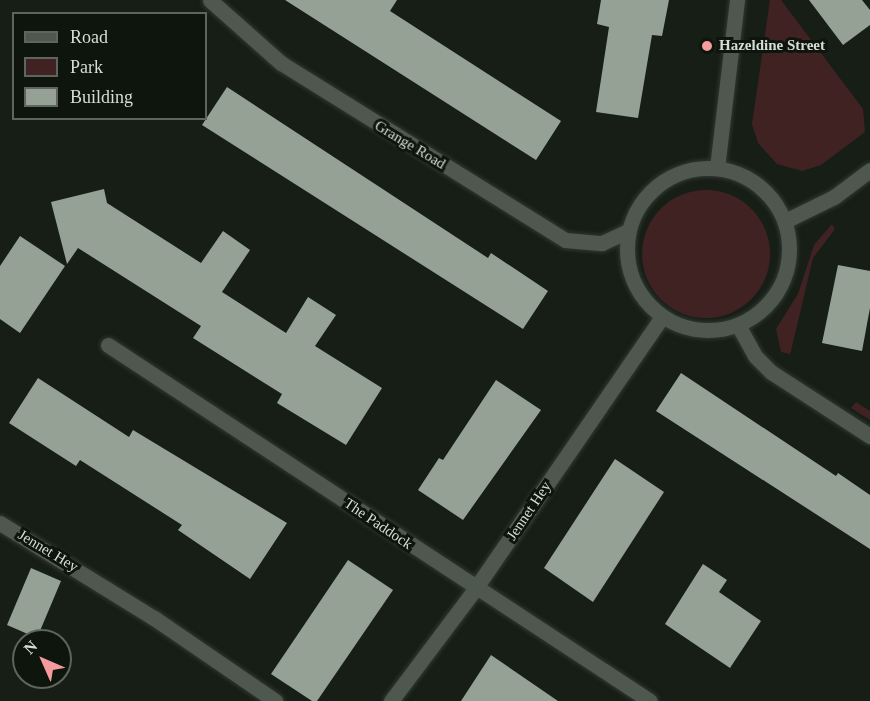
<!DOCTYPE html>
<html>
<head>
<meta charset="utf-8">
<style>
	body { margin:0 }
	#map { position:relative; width:870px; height:701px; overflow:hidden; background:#161e16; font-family:"Times New Roman",serif }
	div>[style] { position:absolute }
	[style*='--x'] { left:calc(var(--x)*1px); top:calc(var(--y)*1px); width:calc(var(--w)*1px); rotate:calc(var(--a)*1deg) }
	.green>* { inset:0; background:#412223 }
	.round { border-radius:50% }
	.building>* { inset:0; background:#96a196 }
	.roads { filter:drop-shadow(0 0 2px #323732) drop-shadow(0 0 2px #323732) }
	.street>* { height:15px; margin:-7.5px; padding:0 7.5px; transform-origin:7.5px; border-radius:7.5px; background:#4f584f }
	.street>.ring { margin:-7.5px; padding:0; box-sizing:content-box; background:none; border:15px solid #4f584f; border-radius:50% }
	.dots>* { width:16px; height:16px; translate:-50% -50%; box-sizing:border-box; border:3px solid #0d150d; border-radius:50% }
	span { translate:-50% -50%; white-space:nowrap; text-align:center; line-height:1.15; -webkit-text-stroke:6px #0d150d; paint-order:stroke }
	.poi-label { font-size:15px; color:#d7dcd7; font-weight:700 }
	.left { translate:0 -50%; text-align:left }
	.street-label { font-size:15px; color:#d7dcd7 }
	.legend { position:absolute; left:12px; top:12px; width:195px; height:108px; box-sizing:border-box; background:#0d150d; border:2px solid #5e655e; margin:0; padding:8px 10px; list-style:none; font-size:18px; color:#d7dcd7 }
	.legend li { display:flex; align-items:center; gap:12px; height:30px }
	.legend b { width:30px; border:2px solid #5e655e }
	.north { position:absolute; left:12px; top:629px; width:60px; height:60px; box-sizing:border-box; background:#0d150d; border:2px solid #5e655e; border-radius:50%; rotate:315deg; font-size:16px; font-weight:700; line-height:24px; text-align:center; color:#d7dcd7 }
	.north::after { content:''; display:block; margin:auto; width:21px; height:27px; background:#f59b9e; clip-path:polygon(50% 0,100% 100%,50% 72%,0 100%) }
</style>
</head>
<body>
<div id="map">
	<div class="green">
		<div style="clip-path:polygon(770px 0,781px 0,863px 109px,865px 132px,821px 165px,802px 171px,777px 164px,758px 143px,752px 124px)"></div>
		<div class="round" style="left:642px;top:190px;width:128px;height:128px"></div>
		<div style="clip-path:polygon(832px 224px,835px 229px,813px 258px,791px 351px,790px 354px,781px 352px,776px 329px,798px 294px,814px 245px)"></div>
		<div style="clip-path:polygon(856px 402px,870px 411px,870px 420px,851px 408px)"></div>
	</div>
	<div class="building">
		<div style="clip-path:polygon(285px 0,397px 0,390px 11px,561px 121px,536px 160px)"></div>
		<div style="clip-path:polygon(601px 0,669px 0,662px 36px,652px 35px,638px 118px,596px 112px,609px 27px,597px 24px)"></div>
		<div style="clip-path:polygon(809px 0,862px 0,870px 10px,870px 25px,843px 45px)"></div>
		<div style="clip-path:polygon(227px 87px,488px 258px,491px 253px,548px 291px,523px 329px,202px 125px)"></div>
		<div style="clip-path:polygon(104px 189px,107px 203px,201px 263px,223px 231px,250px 250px,222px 292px,286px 333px,308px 297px,336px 315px,315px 346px,382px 388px,346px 445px,277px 403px,282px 394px,193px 338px,201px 326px,78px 248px,67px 264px,51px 202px)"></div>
		<div style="clip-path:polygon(20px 236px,65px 266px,20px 333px,0 319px,0 266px)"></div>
		<div style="clip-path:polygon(838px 265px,870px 271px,870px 308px,862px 351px,822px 343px)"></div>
		<div style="clip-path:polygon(681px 373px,836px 476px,838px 473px,870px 495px,870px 549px,656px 411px)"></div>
		<div style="clip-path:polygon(38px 378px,129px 437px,133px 430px,287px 523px,250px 579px,178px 530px,182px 525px,80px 460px,76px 466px,9px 423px)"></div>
		<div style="clip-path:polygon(496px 380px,541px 410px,463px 520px,418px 490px,439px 458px,443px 460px)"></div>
		<div style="clip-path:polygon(615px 459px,664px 492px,593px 602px,544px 568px)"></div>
		<div style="clip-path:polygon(348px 560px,393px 590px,317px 701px,312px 701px,271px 674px)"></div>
		<div style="clip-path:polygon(703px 564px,727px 580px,719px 592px,761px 621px,730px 668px,665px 624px)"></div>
		<div style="clip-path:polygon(31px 568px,61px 581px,37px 638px,7px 625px)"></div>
		<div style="clip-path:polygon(491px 655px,558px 701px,461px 701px)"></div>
	</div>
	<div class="roads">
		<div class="street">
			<div style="--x:210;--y:0;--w:95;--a:41.6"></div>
			<div style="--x:281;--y:63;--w:335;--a:31.9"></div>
			<div style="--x:565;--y:240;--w:37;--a:5"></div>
			<div style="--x:602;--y:243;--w:29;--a:-25"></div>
			<div class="ring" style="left:627px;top:168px;width:147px;height:147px"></div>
			<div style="--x:717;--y:168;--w:169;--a:-83.2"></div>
			<div style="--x:785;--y:221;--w:55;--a:-26.1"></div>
			<div style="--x:834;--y:197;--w:45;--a:-36.9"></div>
			<div style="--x:738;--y:325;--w:35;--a:61"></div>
			<div style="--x:755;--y:356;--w:23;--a:45"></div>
			<div style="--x:771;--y:372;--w:118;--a:32.9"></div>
			<div style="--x:108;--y:345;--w:648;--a:33.3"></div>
			<div style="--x:0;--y:523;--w:181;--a:31.7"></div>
			<div style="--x:154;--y:618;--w:147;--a:34.4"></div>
			<div style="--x:391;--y:701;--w:140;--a:-53.1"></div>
			<div style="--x:475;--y:589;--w:330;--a:-55.5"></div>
		</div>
	</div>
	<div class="dots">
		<div style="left:707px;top:46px;background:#f59b9e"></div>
	</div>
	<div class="poi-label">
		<span class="left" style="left:719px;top:46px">Hazeldine Street</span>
	</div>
	<div class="street-label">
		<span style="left:410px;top:145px;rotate:31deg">Grange Road</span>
		<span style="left:529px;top:511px;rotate:-56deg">Jennet Hey</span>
		<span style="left:378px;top:524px;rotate:34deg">The Paddock</span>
		<span style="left:48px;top:551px;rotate:31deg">Jennet Hey</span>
	</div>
	<ul class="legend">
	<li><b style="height:8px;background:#4f584f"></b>Road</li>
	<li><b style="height:16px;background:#412223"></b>Park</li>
	<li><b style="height:16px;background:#96a196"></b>Building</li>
	</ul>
	<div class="north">N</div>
</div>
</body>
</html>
